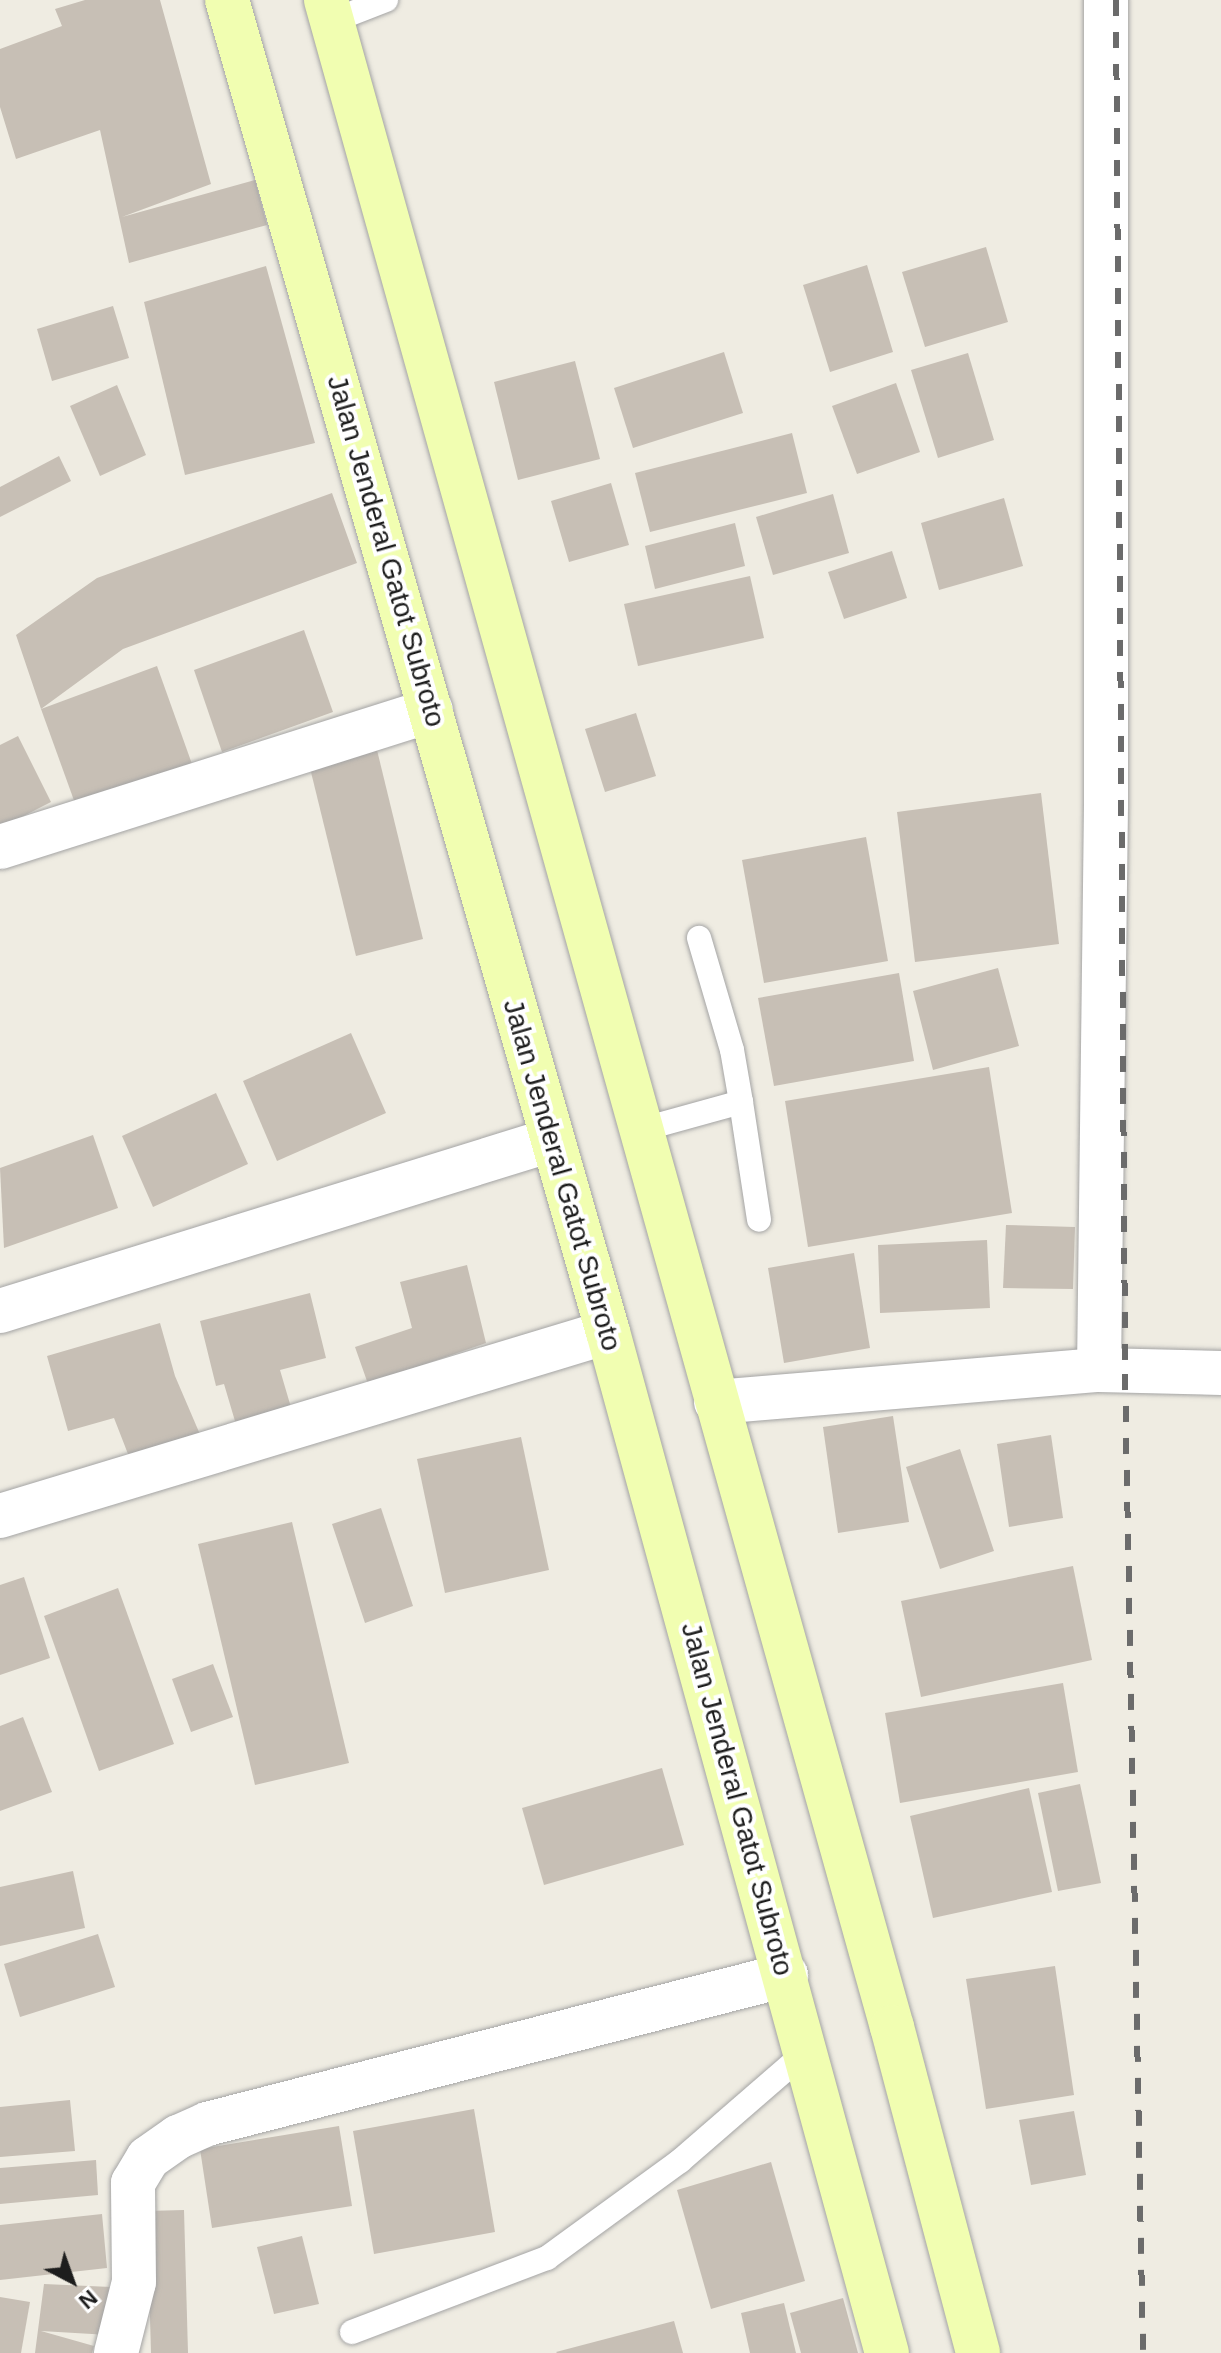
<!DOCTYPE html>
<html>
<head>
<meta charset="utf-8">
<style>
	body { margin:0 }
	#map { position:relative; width:1221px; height:2353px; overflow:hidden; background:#efece2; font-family:Helvetica,sans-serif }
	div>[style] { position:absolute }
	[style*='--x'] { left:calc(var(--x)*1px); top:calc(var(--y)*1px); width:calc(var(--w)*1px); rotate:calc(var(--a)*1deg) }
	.building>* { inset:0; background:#c7bfb5 }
	.roads { filter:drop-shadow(0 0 2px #a4a4a4) drop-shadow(0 0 2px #a4a4a4) }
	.service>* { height:24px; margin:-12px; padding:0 12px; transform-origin:12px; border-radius:12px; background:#fff }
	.minor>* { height:44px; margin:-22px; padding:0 22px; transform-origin:22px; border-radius:22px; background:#fff }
	.secondary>* { height:44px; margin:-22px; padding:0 22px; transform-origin:22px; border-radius:22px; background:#f1feb1 }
	.rail>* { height:6px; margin-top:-3px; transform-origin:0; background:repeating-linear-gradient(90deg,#6b6b6b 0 16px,transparent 0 32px) }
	span { translate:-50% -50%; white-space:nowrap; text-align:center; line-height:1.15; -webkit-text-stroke:8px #fff; paint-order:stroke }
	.street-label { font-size:28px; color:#1d1d1d }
	.north { position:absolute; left:32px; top:2241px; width:80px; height:80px; -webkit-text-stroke:6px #fff; paint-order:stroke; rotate:139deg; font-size:22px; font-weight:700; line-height:32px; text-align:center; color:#1d1d1d }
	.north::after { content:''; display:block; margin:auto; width:28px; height:36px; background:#1d1d1d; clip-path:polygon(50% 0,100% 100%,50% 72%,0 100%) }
</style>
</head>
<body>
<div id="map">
	<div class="building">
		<div style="clip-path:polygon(85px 0,160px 0,211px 184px,122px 217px,255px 180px,267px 225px,129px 263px,100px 130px,16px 159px,0 107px,0 49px,62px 26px,55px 9px)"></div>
		<div style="clip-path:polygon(986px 247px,1008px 322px,925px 347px,902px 272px)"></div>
		<div style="clip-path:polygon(867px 265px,893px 352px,830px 372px,803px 285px)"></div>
		<div style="clip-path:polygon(266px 266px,315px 443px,185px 475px,144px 302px)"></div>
		<div style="clip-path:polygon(113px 306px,129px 358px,52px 381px,37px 329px)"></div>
		<div style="clip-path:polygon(724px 352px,743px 413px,633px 448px,614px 388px)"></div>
		<div style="clip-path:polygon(968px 353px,994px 440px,938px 458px,911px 370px)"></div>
		<div style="clip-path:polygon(575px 361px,600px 459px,518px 480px,494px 382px)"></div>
		<div style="clip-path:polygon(896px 383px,920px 452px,857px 474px,832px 406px)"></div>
		<div style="clip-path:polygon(117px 385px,146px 455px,100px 476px,70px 406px)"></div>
		<div style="clip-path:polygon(792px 433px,807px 493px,650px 532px,635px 473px)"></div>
		<div style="clip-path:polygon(59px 456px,71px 481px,0 517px,0 487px)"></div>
		<div style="clip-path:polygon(611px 483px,629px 545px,569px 562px,551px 501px)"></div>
		<div style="clip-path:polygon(332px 493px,357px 563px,123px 649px,41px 709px,16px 635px,97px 578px)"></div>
		<div style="clip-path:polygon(833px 494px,849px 553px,773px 575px,756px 517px)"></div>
		<div style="clip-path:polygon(1004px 498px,1023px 566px,939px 590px,921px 523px)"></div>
		<div style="clip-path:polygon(735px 523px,745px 566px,655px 589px,645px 546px)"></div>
		<div style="clip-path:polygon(892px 551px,907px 598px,844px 619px,828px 572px)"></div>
		<div style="clip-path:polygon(750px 576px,764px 638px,638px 666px,624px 604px)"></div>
		<div style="clip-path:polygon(304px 630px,333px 712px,222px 752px,194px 670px)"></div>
		<div style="clip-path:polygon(157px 666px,192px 764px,76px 806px,41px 709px)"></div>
		<div style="clip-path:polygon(636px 713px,656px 776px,605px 792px,585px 729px)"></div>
		<div style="clip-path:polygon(18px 736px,51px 802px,0 828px,0 745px)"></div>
		<div style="clip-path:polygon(377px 750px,423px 939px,356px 956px,310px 768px)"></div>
		<div style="clip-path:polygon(1041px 793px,1059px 944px,915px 962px,897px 812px)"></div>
		<div style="clip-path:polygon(866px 837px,888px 961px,764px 983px,742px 860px)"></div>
		<div style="clip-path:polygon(998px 968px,1019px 1046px,933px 1070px,913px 991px)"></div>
		<div style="clip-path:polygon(899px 973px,914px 1061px,774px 1086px,758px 998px)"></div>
		<div style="clip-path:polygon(351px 1033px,386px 1113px,277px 1161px,243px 1081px)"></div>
		<div style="clip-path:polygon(989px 1067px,1012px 1213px,808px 1247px,785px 1101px)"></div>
		<div style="clip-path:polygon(216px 1093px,248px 1164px,153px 1207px,122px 1136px)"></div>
		<div style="clip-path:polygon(93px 1135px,118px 1208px,4px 1248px,0 1168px)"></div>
		<div style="clip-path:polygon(1006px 1225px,1075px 1227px,1073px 1289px,1003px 1288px)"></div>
		<div style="clip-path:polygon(987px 1240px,990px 1308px,880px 1313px,878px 1245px)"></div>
		<div style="clip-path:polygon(854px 1253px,870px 1348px,784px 1363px,768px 1268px)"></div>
		<div style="clip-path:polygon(467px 1265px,486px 1343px,368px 1384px,355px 1347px,412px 1328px,400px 1282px)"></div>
		<div style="clip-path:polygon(310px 1293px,326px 1358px,280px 1370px,295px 1421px,240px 1438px,224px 1384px,216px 1386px,200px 1321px)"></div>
		<div style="clip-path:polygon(160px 1323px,175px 1376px,205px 1446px,135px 1472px,114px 1418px,68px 1431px,47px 1356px)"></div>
		<div style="clip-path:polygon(893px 1416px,909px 1522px,838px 1533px,823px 1427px)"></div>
		<div style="clip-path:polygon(1051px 1435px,1063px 1518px,1009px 1527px,997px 1444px)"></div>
		<div style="clip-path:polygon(521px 1437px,549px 1570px,445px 1593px,417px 1459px)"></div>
		<div style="clip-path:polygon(960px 1449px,994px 1551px,940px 1569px,906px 1467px)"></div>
		<div style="clip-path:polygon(381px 1508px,413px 1606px,365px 1623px,332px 1524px)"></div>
		<div style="clip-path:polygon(292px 1522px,349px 1763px,255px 1785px,198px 1544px)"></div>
		<div style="clip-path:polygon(1073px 1566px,1092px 1660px,921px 1697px,901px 1601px)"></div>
		<div style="clip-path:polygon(24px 1577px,50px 1658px,0 1675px,0 1585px)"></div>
		<div style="clip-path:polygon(118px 1588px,174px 1744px,99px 1771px,44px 1616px)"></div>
		<div style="clip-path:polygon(213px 1664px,233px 1717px,191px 1732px,172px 1679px)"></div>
		<div style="clip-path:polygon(1063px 1683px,1078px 1772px,900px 1803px,885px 1713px)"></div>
		<div style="clip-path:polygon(23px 1717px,52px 1792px,0 1811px,0 1726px)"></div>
		<div style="clip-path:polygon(662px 1768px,684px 1845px,544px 1885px,522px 1808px)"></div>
		<div style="clip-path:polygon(1080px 1784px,1101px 1883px,1058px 1891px,1038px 1793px)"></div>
		<div style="clip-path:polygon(1029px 1788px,1052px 1892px,933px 1918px,910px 1816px)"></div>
		<div style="clip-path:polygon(73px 1871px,85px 1928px,0 1946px,0 1887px)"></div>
		<div style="clip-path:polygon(98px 1934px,115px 1987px,20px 2017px,4px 1964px)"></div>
		<div style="clip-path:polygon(1055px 1966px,1074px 2095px,986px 2109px,966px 1979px)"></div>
		<div style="clip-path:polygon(70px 2100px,75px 2151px,0 2157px,0 2107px)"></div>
		<div style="clip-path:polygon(474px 2109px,495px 2232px,374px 2254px,353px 2131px)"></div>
		<div style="clip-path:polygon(1074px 2111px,1086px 2175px,1031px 2185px,1019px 2120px)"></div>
		<div style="clip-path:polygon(339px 2126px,352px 2206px,212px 2228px,200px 2149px)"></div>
		<div style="clip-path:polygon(96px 2160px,98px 2195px,0 2204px,0 2168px)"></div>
		<div style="clip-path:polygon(771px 2162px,805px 2281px,711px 2309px,677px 2190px)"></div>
		<div style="clip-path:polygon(184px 2210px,188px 2353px,151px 2353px,147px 2211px)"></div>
		<div style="clip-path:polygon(102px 2214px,107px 2268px,0 2280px,0 2225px)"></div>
		<div style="clip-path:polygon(302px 2236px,319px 2304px,274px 2314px,257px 2247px)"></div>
		<div style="clip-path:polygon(44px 2284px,111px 2287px,109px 2335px,41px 2331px,94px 2346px,92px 2353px,35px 2353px)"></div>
		<div style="clip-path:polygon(0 2297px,30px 2302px,21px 2353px,0 2353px)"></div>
		<div style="clip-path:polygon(843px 2298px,858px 2353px,801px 2353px,790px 2313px)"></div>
		<div style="clip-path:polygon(784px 2303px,796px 2353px,750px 2353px,741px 2313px)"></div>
		<div style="clip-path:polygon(674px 2321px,683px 2353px,557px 2353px,556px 2352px)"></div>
	</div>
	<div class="roads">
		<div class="service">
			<div style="--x:332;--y:21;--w:58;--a:-21.3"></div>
			<div style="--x:741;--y:1102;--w:119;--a:81.3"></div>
			<div style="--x:640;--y:1130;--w:105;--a:-15.5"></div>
			<div style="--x:741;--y:1102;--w:53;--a:-99.8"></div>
			<div style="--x:732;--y:1050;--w:117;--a:-106.4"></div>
			<div style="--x:352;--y:2332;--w:209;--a:-20.8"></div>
			<div style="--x:547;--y:2258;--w:165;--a:-36.1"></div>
			<div style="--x:680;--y:2161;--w:168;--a:-40.9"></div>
		</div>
		<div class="minor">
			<div style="--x:0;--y:847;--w:452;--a:-17.6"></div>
			<div style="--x:0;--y:1311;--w:577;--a:-17.24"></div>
			<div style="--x:1099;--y:1370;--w:566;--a:-89.29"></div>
			<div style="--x:1106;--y:804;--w:804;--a:-90"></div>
			<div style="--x:716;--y:1402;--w:384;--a:-4.8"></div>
			<div style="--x:1099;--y:1370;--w:122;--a:1.4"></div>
			<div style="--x:0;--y:1516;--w:635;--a:-16.84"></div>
			<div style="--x:116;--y:2353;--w:73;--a:-75.8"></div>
			<div style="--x:134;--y:2282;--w:99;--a:-90.6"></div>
			<div style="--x:133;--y:2183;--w:29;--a:-59"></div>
			<div style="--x:148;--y:2158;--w:37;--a:-35"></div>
			<div style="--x:178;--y:2137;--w:32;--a:-24"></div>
			<div style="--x:207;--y:2124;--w:598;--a:-14.43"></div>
		</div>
		<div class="secondary">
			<div style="--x:227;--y:0;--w:1385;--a:74.04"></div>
			<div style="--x:608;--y:1332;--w:1058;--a:74.72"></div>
			<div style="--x:326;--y:0;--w:2105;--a:74.4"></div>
			<div style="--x:892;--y:2027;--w:337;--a:75.2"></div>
		</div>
	</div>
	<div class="rail">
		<div style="--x:1116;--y:0;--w:1374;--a:89.62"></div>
		<div style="--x:1125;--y:1374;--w:979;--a:88.95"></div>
	</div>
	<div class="street-label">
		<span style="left:386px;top:551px;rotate:74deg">Jalan Jenderal Gatot Subroto</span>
		<span style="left:562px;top:1175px;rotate:74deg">Jalan Jenderal Gatot Subroto</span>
		<span style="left:737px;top:1799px;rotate:75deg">Jalan Jenderal Gatot Subroto</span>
	</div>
	<div class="north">N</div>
</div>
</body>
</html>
